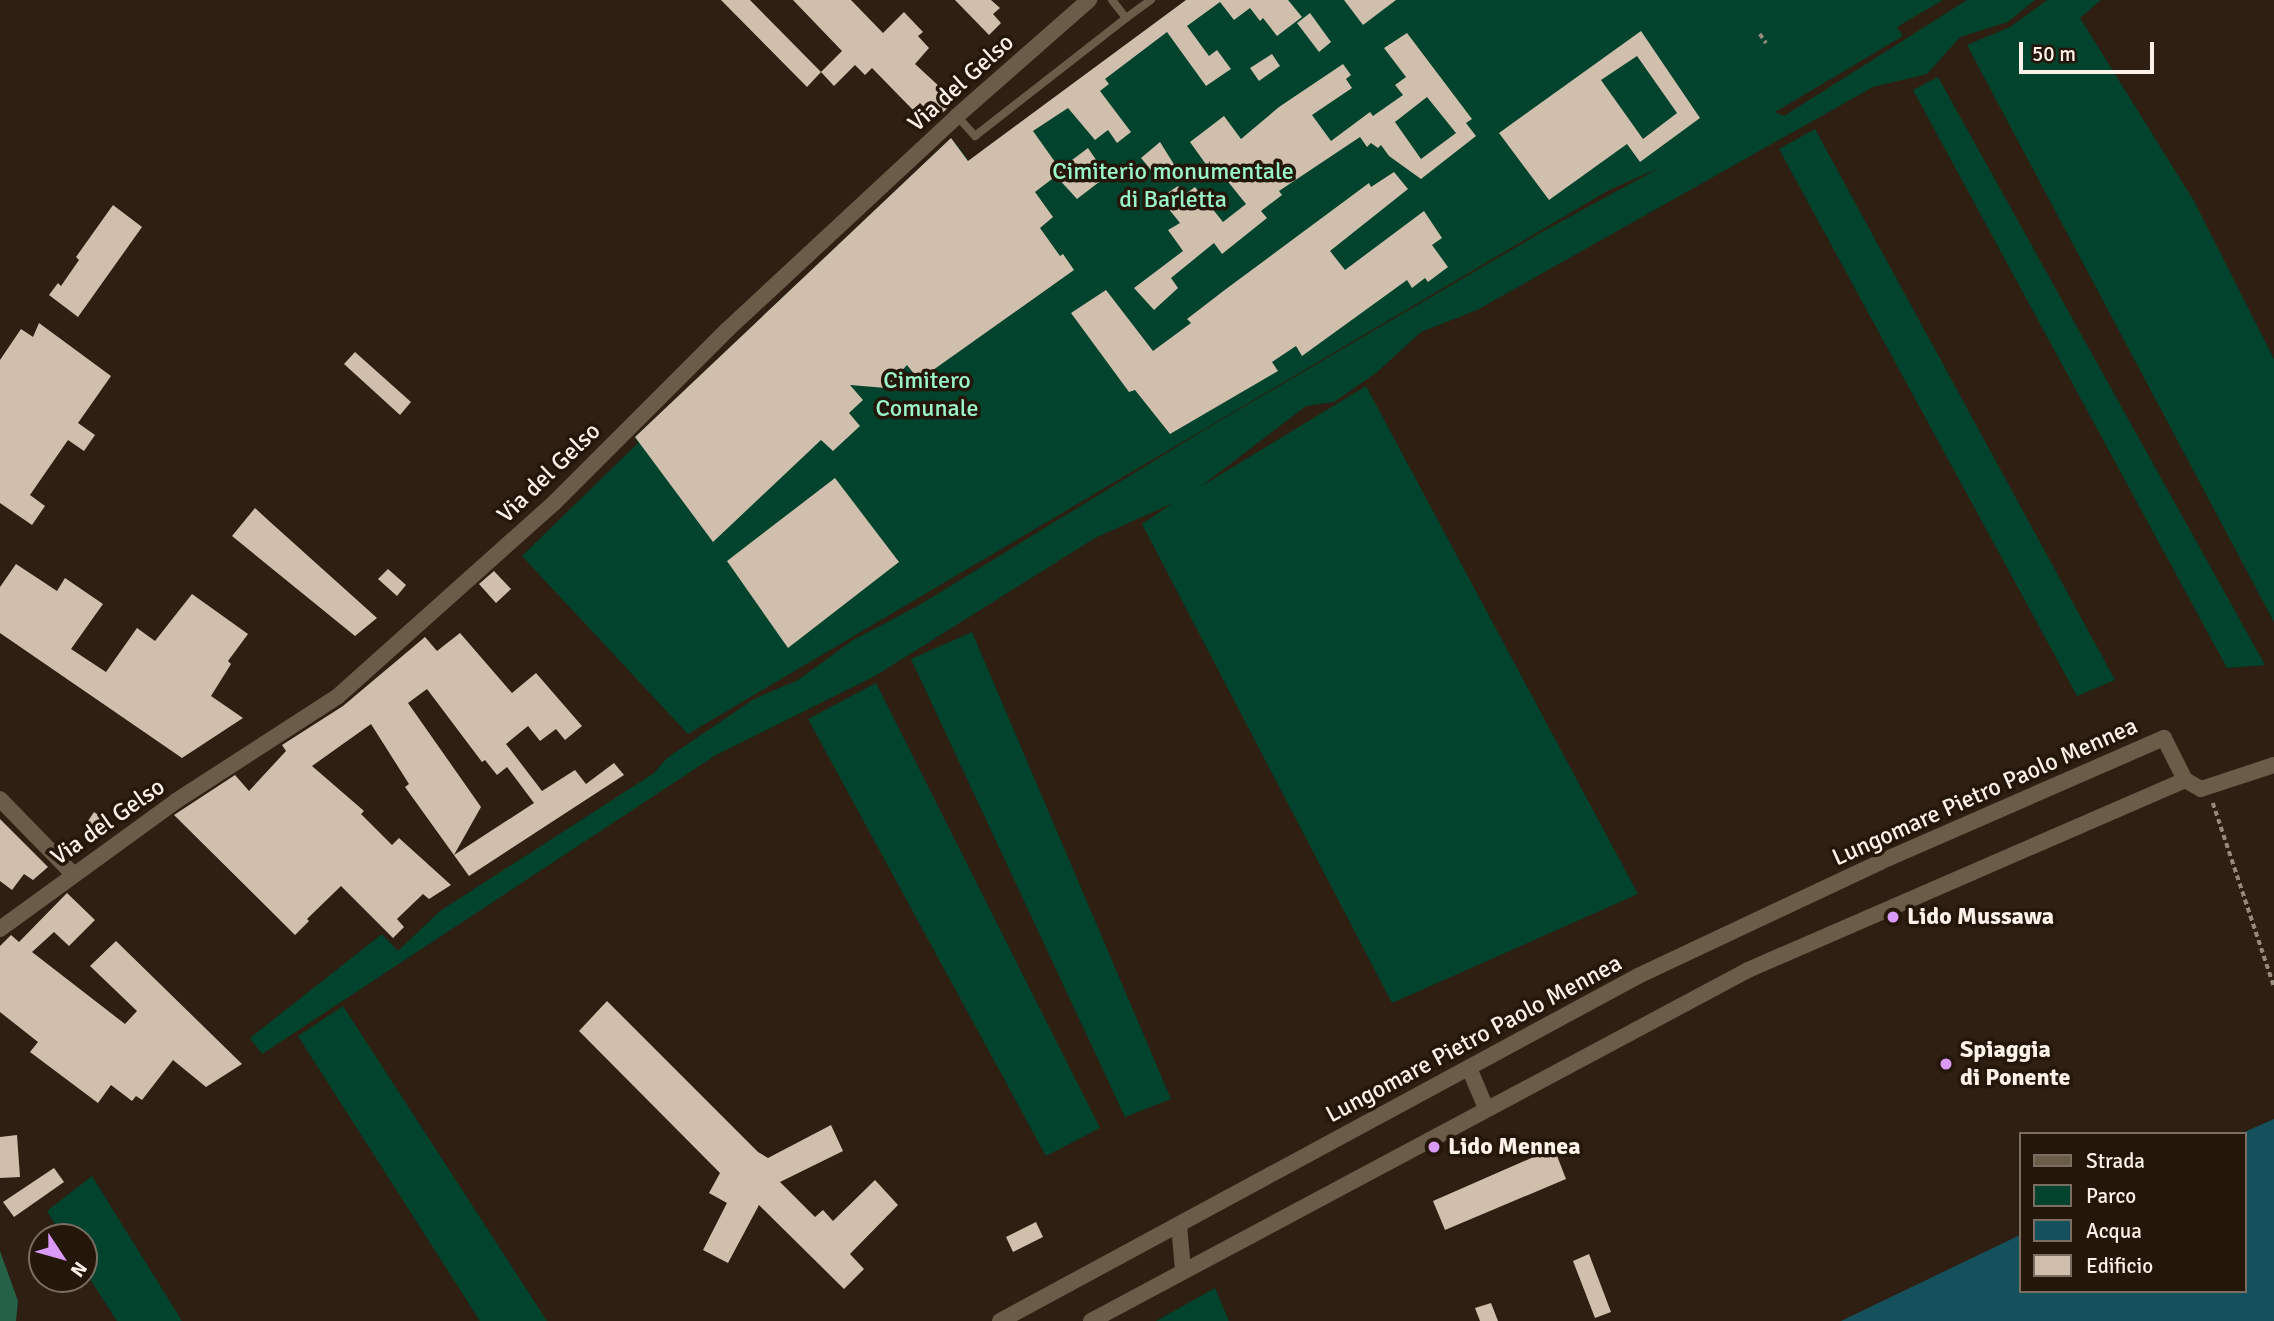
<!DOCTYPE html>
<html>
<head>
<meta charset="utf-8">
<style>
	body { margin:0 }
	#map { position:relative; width:2274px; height:1321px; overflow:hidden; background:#2e1f12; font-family:Signika,sans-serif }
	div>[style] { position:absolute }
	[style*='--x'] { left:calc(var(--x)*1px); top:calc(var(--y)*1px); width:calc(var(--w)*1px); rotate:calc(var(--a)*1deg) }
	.green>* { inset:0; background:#01432c }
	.forest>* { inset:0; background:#246247 }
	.water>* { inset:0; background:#14515c }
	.building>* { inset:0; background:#cfbfac }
	.path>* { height:3.5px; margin-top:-1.75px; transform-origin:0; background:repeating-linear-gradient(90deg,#95897e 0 5px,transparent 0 8.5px) }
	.lane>* { height:8px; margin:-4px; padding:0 4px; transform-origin:4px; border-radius:4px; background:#6a5c49 }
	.street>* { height:16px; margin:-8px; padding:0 8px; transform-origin:8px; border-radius:8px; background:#6a5c49 }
	.dots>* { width:19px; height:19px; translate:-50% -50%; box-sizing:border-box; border:4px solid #241609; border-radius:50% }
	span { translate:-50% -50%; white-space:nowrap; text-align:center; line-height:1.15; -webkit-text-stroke:7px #241609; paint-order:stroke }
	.street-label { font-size:24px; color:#fcf2e9 }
	.park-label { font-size:24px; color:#9af6ca }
	.poi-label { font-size:24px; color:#fcf2e9; font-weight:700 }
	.left { translate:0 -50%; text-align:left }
	.legend { position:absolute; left:2019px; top:1132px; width:228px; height:161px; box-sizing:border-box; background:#241609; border:2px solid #7a6e63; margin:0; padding:9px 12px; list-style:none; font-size:21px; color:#fcf2e9 }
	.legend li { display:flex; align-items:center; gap:14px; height:35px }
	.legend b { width:35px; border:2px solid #7a6e63 }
	.north { position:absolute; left:28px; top:1223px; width:70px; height:70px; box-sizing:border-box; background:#241609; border:2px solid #7a6e63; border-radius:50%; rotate:126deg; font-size:19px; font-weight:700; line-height:28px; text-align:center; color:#fcf2e9 }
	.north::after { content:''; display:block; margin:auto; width:24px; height:32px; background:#d99af8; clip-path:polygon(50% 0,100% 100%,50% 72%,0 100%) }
	.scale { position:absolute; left:2019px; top:42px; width:135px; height:32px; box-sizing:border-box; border:4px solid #fcf2e9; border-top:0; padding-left:9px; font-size:21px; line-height:24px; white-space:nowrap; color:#fcf2e9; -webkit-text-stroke:5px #241609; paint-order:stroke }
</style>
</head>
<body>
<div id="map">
	<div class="green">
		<div style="clip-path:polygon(1186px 0,1943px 0,1897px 27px,1903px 36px,1775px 112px,1784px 116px,1967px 0,2035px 0,2008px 22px,1960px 37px,1927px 74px,1873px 87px,1477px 310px,1421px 332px,1376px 373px,1334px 402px,1306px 406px,1200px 487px,1366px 386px,1638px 894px,1392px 1003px,1142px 524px,1173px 503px,1095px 538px,875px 676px,716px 755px,262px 1054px,250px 1038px,382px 934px,398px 951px,440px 911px,654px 773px,667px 758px,754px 699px,798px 680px,853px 640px,916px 607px,1206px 429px,1542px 232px,1661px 167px,1609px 190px,688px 734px,522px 556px,638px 443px,635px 437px,951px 138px,969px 161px)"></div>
		<div style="clip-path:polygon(2047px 0,2101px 0,2080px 18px,2194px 201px,2274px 359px,2274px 622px,1967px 45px,2010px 27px)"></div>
		<div style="clip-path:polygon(1938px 77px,2265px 665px,2227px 668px,1913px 90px)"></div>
		<div style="clip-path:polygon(1815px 129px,2115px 680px,2077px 696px,1779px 149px)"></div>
		<div style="clip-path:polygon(972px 632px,1171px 1099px,1125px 1117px,911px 659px)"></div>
		<div style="clip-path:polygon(876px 683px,1100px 1128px,1046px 1156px,808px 719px)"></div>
		<div style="clip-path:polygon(343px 1006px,547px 1321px,480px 1321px,298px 1036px)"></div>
		<div style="clip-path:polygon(92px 1176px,182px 1321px,117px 1321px,84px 1270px,84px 1237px,63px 1237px,47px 1211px)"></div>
		<div style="clip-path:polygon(1215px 1288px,1229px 1321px,1156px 1321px)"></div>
	</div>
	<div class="forest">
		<div style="clip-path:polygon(0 1251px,18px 1301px,16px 1321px,0 1321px)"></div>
	</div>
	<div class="water">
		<div style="clip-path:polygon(2274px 1119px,2274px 1321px,1841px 1321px,2020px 1235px,2020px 1291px,2244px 1291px,2244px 1134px,2240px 1134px)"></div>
	</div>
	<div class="building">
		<div style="clip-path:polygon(721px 0,750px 0,821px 72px,842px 51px,793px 0,851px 0,883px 33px,904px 12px,923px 32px,918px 36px,929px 48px,915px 64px,955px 101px,936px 119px,920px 103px,913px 110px,872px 68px,865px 75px,855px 65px,834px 86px,821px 72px,807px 87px)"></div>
		<div style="clip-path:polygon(955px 0,991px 0,1000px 8px,993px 14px,1001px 23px,989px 35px)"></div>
		<div style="clip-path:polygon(1186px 0,1288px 0,1302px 17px,1277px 36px,1263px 18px,1260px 21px,1250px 8px,1234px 20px,1220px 2px,1187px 26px,1209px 56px,1217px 50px,1231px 69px,1206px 86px,1167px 32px,1105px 79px,1109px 84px,1100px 91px,1131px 132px,1117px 143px,1108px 130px,1095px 140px,1068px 108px,1033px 131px,1060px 169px,1088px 148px,1107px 176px,1077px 199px,1056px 176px,1035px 192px,1053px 217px,1040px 228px,1060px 256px,1063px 254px,1074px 270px,919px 380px,907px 365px,886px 388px,850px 385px,863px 400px,849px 413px,860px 426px,833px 451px,821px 440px,713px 542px,635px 437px,951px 138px,968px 161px)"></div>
		<div style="clip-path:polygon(1344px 0,1396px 0,1363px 25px)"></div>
		<div style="clip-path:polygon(1310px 13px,1331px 42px,1319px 52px,1297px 23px)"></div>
		<div style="clip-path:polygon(evenodd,1641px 31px,1700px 118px,1640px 162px,1627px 144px,1549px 200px,1499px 133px,1641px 31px,1637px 56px,1677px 113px,1643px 139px,1601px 80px,1637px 56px)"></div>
		<div style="clip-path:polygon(evenodd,1407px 33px,1472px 119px,1466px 123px,1476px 136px,1421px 179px,1389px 156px,1381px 145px,1378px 148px,1371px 143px,1367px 147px,1360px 137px,1279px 191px,1282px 195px,1261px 211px,1267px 218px,1222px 254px,1214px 243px,1171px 278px,1178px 288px,1154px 310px,1134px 288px,1183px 251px,1168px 230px,1180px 223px,1160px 198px,1178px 186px,1184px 195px,1195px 187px,1223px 222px,1246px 204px,1221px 173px,1215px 177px,1190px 142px,1224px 116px,1241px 139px,1279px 107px,1343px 64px,1351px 75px,1346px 79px,1352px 88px,1312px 115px,1331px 141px,1370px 112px,1373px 116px,1403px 95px,1395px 85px,1406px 77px,1384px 48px,1407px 33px,1427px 97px,1456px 133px,1421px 159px,1395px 122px,1427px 97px)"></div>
		<div style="clip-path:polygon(1272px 54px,1280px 66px,1259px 81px,1250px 68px)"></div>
		<div style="clip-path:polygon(1160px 142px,1175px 166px,1162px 176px,1156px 176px,1141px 158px)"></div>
		<div style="clip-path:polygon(1394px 172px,1408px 189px,1330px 251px,1345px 270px,1424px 211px,1442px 238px,1432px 245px,1448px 267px,1428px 282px,1425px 278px,1412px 288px,1407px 280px,1302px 356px,1296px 346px,1272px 362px,1278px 371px,1170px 434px,1135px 390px,1129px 392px,1071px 313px,1106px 290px,1153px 351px,1191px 323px,1187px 319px,1226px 289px,1369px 183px,1371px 187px)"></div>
		<div style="clip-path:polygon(113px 205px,142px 227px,78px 317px,49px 295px,58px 283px,61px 286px,79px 260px,76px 257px)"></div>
		<div style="clip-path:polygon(39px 323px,111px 376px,78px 423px,95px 435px,84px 451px,68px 440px,30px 495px,45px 506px,32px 525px,0 503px,0 360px,21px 329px,33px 337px)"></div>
		<div style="clip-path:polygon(355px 352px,411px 402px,400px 415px,344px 364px)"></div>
		<div style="clip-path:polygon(835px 478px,899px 562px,788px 648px,727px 561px)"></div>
		<div style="clip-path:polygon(255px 508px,268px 520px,377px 618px,355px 636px,232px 536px)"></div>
		<div style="clip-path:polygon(16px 564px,57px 591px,65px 578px,103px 604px,71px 649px,106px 672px,137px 628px,155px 641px,192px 594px,248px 634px,228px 661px,231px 664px,211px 696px,243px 718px,182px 758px,0 633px,0 587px)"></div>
		<div style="clip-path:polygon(388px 569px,406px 585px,397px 596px,378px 579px)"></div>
		<div style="clip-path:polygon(494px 571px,511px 589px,496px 603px,479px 584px)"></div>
		<div style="clip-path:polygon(evenodd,460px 633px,512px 693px,536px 673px,582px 726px,565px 740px,556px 729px,540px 741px,528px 726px,506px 744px,542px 791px,575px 770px,586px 784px,614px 763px,624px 775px,469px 876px,405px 787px,409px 784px,371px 724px,312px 766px,364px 811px,361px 814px,392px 845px,399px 838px,451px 885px,429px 899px,423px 894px,399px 917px,397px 919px,404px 927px,393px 938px,341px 886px,307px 919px,309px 921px,295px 935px,174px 815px,235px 775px,249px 791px,286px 751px,282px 745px,343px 706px,425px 637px,437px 651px,460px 633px,427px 689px,482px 762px,485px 760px,497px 775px,507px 767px,534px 803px,454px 855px,481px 807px,408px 703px,427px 689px)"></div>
		<div style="clip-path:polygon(94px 812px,113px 825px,97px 838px,84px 827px)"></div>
		<div style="clip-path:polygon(0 819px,48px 867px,33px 880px,24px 874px,12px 890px,0 881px)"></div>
		<div style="clip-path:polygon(67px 893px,95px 920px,69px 946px,54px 932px,32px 952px,125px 1024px,137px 1011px,90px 966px,116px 941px,242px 1064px,206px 1087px,173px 1060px,142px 1100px,136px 1096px,132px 1101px,111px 1085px,98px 1103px,30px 1052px,38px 1042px,0 1012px,0 946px,11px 935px,19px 942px)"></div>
		<div style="clip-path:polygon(607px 1001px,758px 1152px,768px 1158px,831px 1125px,843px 1151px,780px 1182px,815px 1217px,823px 1210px,833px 1221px,875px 1180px,898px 1205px,850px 1254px,864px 1269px,844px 1289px,759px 1205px,728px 1263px,703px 1250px,727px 1203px,709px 1193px,720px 1173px,579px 1031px)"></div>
		<div style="clip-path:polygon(17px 1135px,20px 1177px,0 1178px,0 1137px)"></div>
		<div style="clip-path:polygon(1554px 1148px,1566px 1179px,1445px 1230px,1433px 1201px)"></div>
		<div style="clip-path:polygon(54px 1168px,64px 1182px,14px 1217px,3px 1202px)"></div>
		<div style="clip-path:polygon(1036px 1222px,1043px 1237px,1013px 1252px,1006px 1237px)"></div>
		<div style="clip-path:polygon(1589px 1254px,1611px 1312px,1595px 1318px,1573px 1261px)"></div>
		<div style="clip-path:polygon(1491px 1303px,1498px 1321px,1480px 1321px,1475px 1308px)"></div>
	</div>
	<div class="path">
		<div style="--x:1760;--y:34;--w:11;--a:56"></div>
		<div style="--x:2213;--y:803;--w:193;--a:71.6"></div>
	</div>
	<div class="lane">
		<div style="--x:1112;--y:0;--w:23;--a:52"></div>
		<div style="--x:1126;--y:18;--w:31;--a:-36"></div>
		<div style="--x:957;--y:116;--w:27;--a:48"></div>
		<div style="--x:975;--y:136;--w:192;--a:-38"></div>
	</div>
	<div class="street">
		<div style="--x:2185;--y:780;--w:18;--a:29"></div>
		<div style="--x:2201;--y:789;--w:77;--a:-18.2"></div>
		<div style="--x:0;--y:799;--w:105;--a:45.8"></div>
		<div style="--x:0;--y:929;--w:218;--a:-36"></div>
		<div style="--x:176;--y:801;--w:192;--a:-32.9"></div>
		<div style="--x:337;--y:697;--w:291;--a:-41.8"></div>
		<div style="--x:554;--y:503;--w:245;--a:-45"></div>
		<div style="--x:727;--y:330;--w:314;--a:-42.9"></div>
		<div style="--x:957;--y:116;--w:176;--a:-41.3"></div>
		<div style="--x:1469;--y:1068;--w:43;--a:67"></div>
		<div style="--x:1179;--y:1225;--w:45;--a:84.9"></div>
		<div style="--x:1000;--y:1321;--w:725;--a:-28.4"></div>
		<div style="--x:1638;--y:976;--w:268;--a:-25.2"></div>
		<div style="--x:1880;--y:862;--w:310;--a:-23.6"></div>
		<div style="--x:2164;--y:738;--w:47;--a:63.4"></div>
		<div style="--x:1091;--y:1321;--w:745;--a:-28.11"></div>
		<div style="--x:1748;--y:970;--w:477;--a:-23.5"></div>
	</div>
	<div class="dots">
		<div style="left:1893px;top:917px;background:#d99af8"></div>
		<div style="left:1946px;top:1064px;background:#d99af8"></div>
		<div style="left:1434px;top:1147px;background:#d99af8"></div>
	</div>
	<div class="street-label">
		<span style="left:961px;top:83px;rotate:-42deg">Via del Gelso</span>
		<span style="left:549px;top:473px;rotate:-44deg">Via del Gelso</span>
		<span style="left:1985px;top:792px;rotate:-24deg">Lungomare Pietro Paolo Mennea</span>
		<span style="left:108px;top:822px;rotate:-35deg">Via del Gelso</span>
		<span style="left:1474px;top:1039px;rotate:-28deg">Lungomare Pietro Paolo Mennea</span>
	</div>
	<div class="park-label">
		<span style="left:1173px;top:186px">Cimiterio monumentale<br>di Barletta</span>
		<span style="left:927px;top:395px">Cimitero<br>Comunale</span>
	</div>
	<div class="poi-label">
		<span class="left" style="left:1907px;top:917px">Lido Mussawa</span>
		<span class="left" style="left:1960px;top:1064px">Spiaggia<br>di Ponente</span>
		<span class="left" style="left:1448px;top:1147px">Lido Mennea</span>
	</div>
	<ul class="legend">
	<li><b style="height:9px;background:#6a5c49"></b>Strada</li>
	<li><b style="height:19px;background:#01432c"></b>Parco</li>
	<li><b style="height:19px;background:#14515c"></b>Acqua</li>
	<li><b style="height:19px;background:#cfbfac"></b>Edificio</li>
	</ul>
	<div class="north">N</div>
	<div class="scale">50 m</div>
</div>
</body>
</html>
